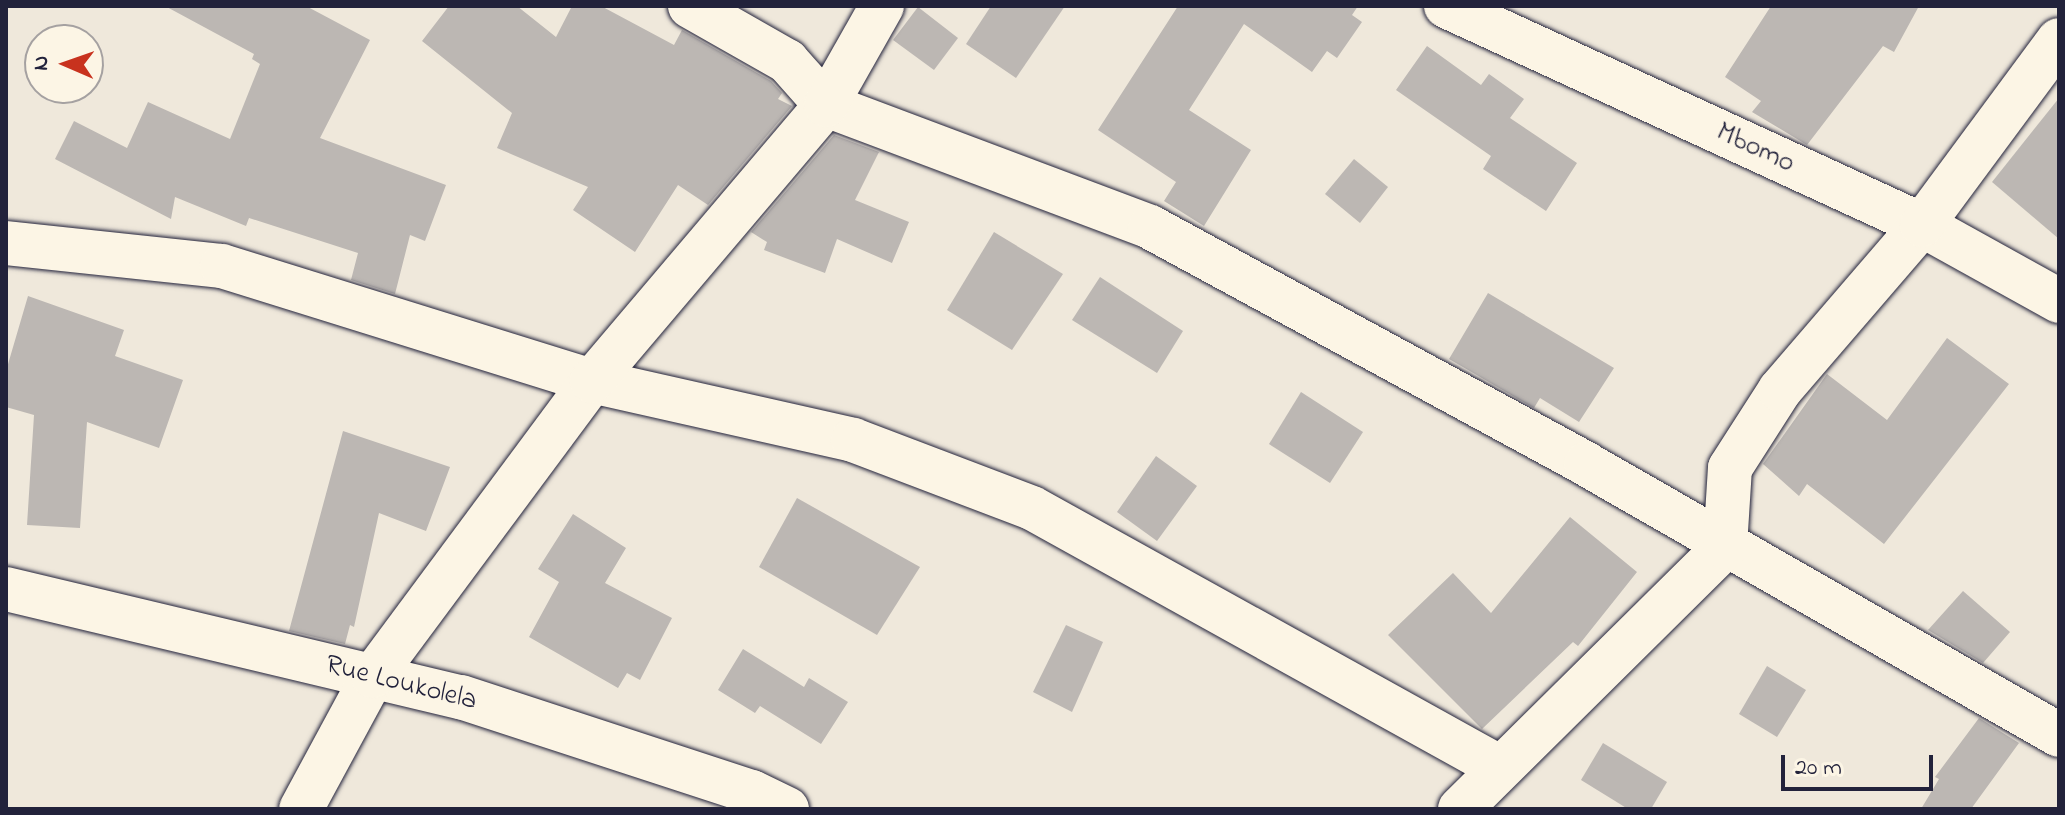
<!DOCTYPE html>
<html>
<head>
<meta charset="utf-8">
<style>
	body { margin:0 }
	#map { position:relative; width:2065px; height:815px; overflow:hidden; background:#efe8db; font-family:"Indie Flower",sans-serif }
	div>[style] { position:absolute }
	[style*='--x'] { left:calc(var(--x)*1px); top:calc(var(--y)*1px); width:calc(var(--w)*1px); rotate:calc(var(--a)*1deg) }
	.building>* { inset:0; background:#bcb7b3 }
	.roads { filter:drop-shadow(0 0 2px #22223b) drop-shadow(0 0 2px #22223b) }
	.street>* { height:44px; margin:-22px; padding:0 22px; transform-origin:22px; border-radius:22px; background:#fcf5e5 }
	span { translate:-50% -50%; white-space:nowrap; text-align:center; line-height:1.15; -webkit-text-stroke:6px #fcf5e5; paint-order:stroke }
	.street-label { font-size:28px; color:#22223b }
	.frame { position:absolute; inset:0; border:8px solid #22223b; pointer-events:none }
	.north { position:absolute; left:24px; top:24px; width:80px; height:80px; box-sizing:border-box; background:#fcf5e5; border:2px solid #a5a1a1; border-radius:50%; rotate:272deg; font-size:22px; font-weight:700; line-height:32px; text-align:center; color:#22223b }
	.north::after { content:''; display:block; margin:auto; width:28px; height:36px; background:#c8321e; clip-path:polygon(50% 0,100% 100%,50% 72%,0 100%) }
	.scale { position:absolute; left:1781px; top:755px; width:152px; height:36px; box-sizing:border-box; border:4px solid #22223b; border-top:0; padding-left:10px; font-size:24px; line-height:28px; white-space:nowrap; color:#22223b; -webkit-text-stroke:6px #fcf5e5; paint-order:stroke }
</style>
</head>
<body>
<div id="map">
	<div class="building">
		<div style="clip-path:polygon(165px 6px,306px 6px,370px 40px,320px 138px,446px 185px,425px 241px,410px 235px,395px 294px,351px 280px,358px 253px,249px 218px,246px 226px,175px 197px,171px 219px,55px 159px,74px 121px,127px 148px,148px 102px,230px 139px,260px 64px,252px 59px,254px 54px)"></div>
		<div style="clip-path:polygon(449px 6px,517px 6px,556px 37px,572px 6px,601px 6px,674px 45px,682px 30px,771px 81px,782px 93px,778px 99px,792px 106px,708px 205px,678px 185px,635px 252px,573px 210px,588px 187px,497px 148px,512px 113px,422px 41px)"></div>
		<div style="clip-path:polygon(991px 6px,1065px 6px,1016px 78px,966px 44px)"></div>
		<div style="clip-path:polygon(1178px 6px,1358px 6px,1352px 15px,1362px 22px,1337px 58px,1327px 51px,1312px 72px,1244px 24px,1189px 110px,1251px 150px,1204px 226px,1164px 201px,1176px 182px,1098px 130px)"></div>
		<div style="clip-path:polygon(1771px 6px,1919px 6px,1894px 52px,1883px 46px,1807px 145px,1752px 112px,1761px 101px,1725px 77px)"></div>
		<div style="clip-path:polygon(918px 7px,958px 38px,934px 70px,893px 40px)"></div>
		<div style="clip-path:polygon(1427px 46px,1481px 85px,1489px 74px,1524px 99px,1510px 118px,1577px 163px,1546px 211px,1483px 169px,1491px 156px,1396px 90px)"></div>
		<div style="clip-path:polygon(2059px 98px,2059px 239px,1992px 182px)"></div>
		<div style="clip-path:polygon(834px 135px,879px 152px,855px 200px,909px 222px,892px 263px,837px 239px,825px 273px,764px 250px,767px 242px,751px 232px)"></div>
		<div style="clip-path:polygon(1354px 159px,1388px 187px,1360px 223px,1325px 194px)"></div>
		<div style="clip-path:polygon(994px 232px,1063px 274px,1012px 350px,947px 310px)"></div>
		<div style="clip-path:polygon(1100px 277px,1183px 331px,1157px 373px,1072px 320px)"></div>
		<div style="clip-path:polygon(1488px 293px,1614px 368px,1579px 422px,1540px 398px,1534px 408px,1449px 359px)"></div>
		<div style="clip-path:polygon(28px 296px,124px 330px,115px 356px,183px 380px,159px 448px,87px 422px,80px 528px,27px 525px,34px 415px,6px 407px,6px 371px)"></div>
		<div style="clip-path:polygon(1947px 338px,2009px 384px,1884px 544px,1807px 484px,1799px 496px,1763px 464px,1827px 374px,1887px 420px)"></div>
		<div style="clip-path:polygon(1301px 392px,1363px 432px,1330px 483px,1269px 444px)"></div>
		<div style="clip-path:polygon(343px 431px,450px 467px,426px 531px,379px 513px,354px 627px,350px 625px,345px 644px,289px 631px)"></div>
		<div style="clip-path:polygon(1156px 456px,1197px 486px,1157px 541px,1117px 512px)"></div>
		<div style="clip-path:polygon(797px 498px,920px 567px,877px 635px,759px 567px)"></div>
		<div style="clip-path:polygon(573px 514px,626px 548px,605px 583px,672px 618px,640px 680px,627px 673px,618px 688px,529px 637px,559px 582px,538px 569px)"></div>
		<div style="clip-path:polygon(1570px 517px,1637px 572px,1578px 646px,1573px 642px,1482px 729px,1388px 635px,1453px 573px,1491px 613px)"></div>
		<div style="clip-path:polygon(1963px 591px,2010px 632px,1983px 663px,1928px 630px)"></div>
		<div style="clip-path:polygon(1066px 625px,1103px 642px,1072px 712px,1033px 692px)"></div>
		<div style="clip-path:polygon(743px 649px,804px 687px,809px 678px,848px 702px,821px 744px,760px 706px,755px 713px,718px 690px)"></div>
		<div style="clip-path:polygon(1767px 666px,1806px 690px,1777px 737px,1739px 714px)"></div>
		<div style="clip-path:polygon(1979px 718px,2019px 743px,1971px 809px,1921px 809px,1939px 779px,1935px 777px)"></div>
		<div style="clip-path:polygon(1603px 743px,1667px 782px,1651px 809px,1628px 809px,1581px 780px)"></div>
	</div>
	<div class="roads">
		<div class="street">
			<div style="--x:690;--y:6;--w:112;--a:29.6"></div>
			<div style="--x:787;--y:61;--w:59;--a:48.4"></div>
			<div style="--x:826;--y:105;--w:346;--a:20.6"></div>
			<div style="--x:1150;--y:227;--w:496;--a:28.5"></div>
			<div style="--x:1586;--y:464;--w:545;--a:29.81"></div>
			<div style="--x:1446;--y:6;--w:524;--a:24.71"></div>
			<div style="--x:1922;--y:225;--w:157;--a:29"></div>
			<div style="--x:6;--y:243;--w:217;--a:6.1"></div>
			<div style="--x:222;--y:266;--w:387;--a:17.3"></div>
			<div style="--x:592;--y:381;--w:268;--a:12.7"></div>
			<div style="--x:853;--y:440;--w:191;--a:20.8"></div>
			<div style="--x:1032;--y:508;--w:532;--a:29.02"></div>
			<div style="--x:6;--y:589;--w:468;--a:13.4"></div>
			<div style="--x:461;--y:697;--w:306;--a:18.1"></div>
			<div style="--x:752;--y:792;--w:39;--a:26"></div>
			<div style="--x:301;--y:809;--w:151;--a:-61.6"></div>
			<div style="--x:373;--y:676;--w:367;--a:-53.4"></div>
			<div style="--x:592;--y:381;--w:362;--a:-49.7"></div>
			<div style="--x:826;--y:105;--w:114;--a:-60.5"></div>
			<div style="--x:1460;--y:809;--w:373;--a:-44.7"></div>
			<div style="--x:1725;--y:547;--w:79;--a:-86.4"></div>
			<div style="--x:1730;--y:468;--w:93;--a:-57.3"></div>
			<div style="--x:1780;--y:390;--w:218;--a:-49.3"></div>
			<div style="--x:1922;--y:225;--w:230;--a:-53.5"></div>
		</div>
	</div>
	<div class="street-label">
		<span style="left:1755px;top:149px;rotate:25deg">Mbomo</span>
		<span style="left:401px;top:684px;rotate:14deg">Rue Loukolela</span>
	</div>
	<div class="frame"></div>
	<div class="north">N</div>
	<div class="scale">20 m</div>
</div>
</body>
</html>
